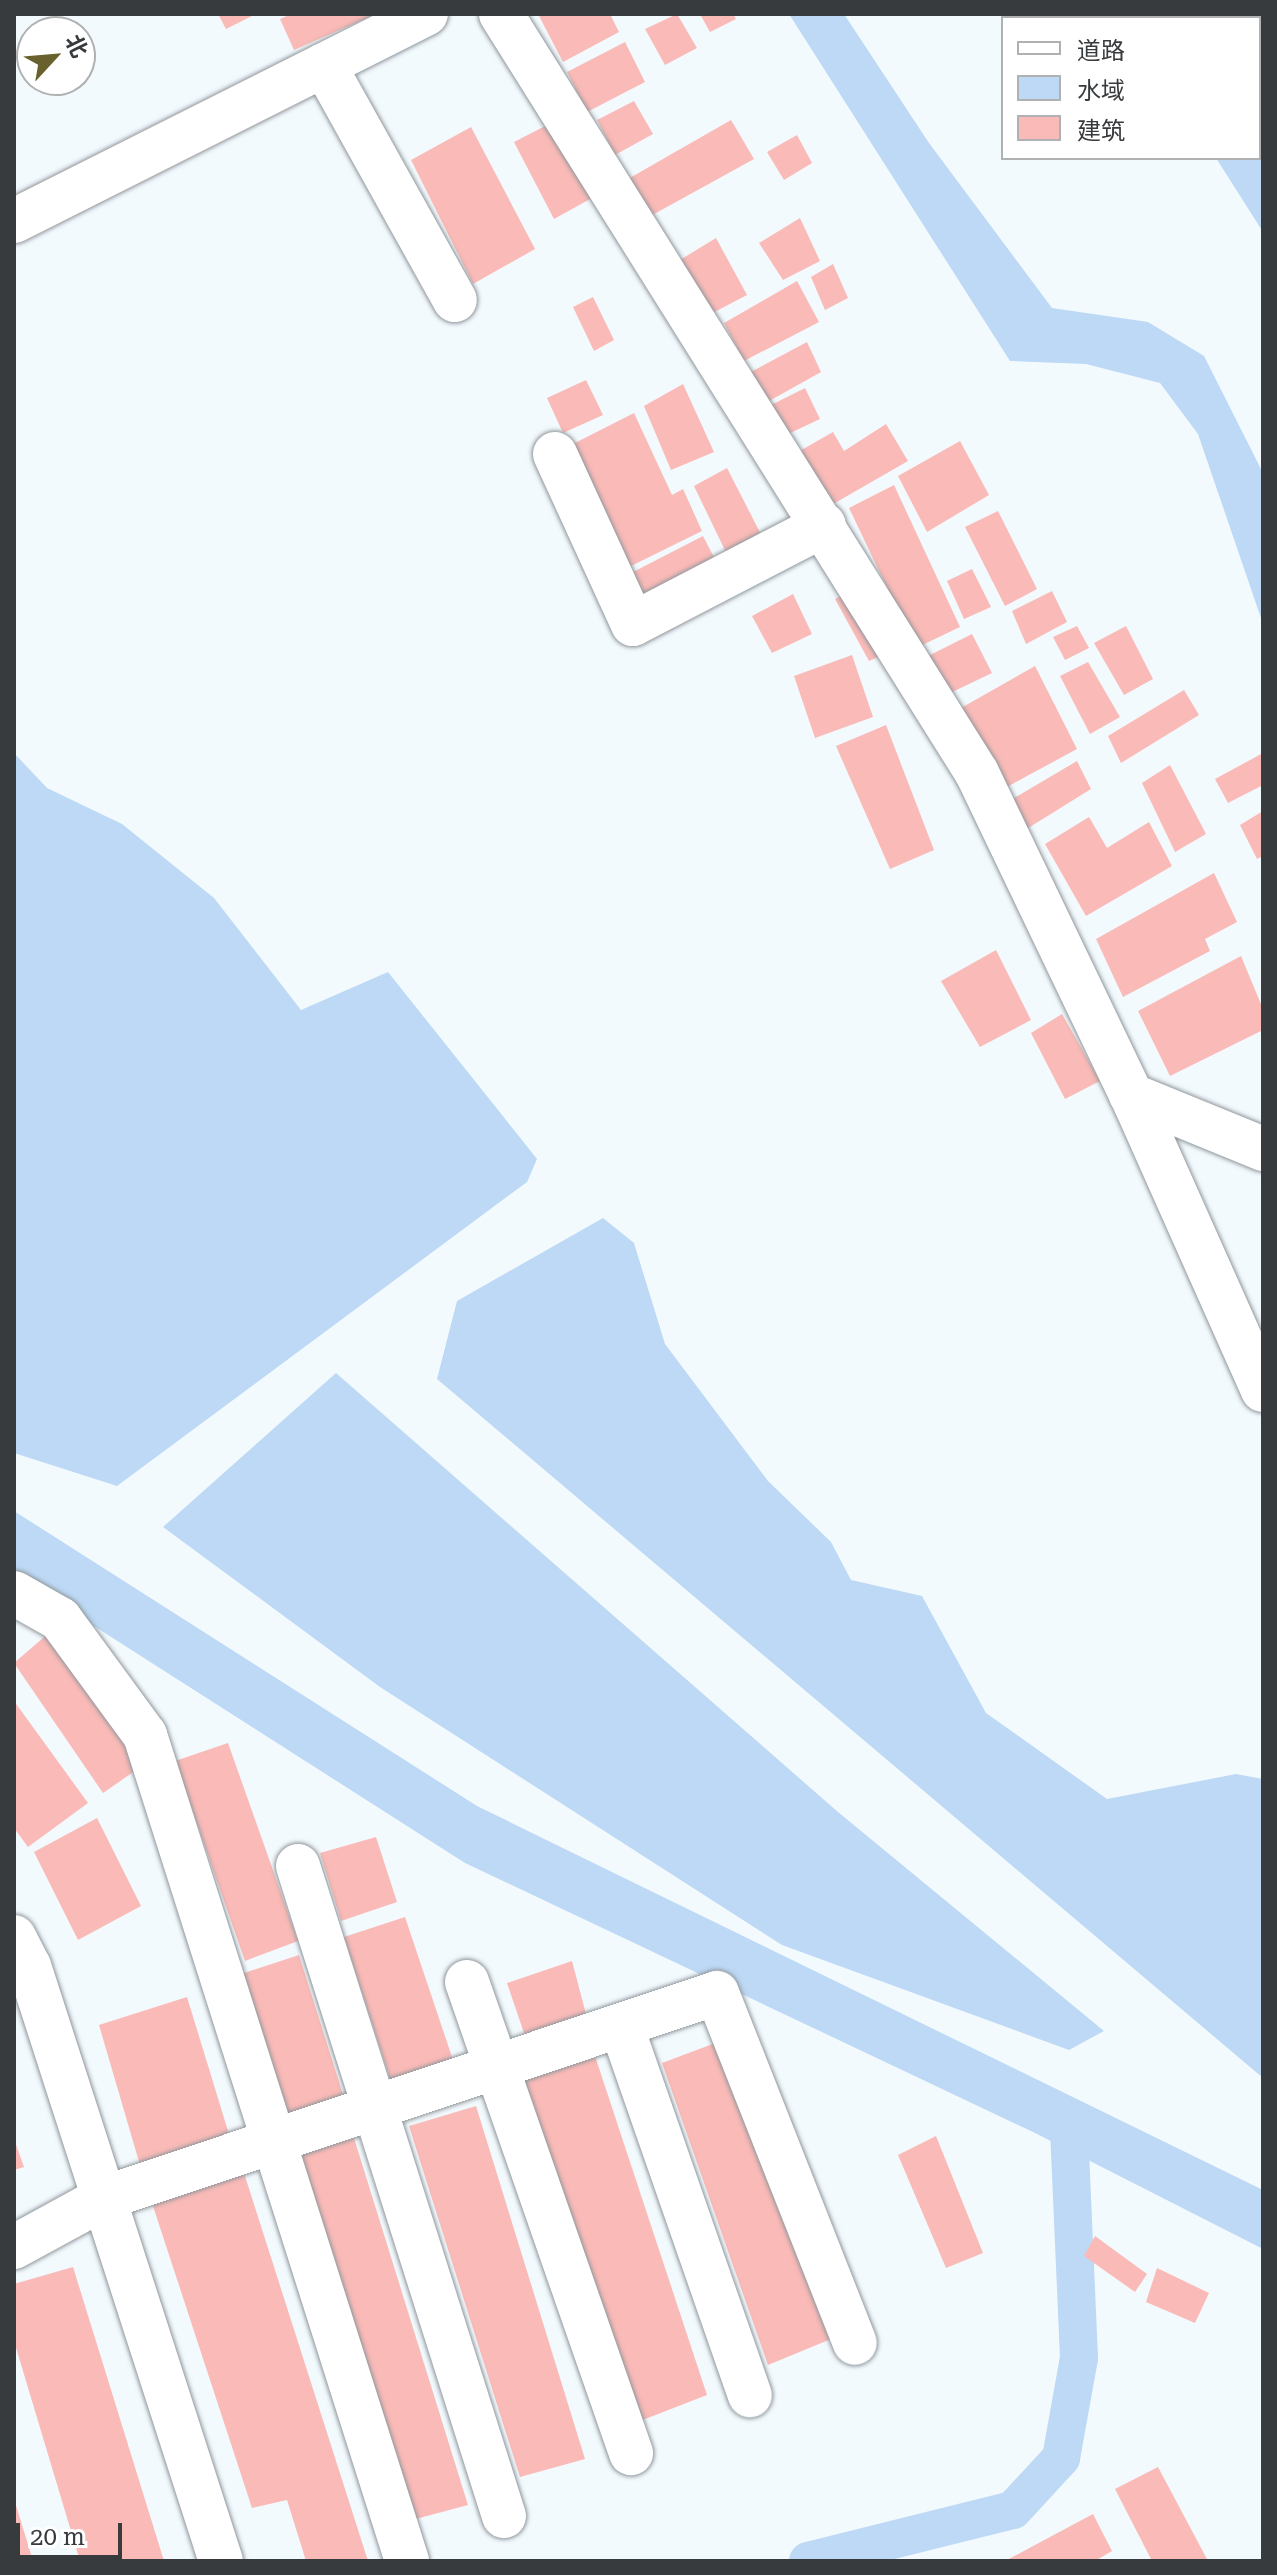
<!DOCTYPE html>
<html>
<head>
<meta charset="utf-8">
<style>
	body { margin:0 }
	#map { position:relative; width:1277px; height:2575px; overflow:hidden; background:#f3fafe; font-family:"Roboto Serif","Noto Sans SC",serif }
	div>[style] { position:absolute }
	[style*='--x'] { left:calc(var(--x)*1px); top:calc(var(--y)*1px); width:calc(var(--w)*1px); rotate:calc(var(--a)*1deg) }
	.water>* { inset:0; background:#bdd9f5 }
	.canal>* { height:38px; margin:-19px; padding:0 19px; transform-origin:19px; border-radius:19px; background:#bdd9f5 }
	.building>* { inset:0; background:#fabab7 }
	.roads { filter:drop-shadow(0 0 2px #90979c) drop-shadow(0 0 2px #90979c) }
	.minor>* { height:44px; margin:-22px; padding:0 22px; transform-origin:22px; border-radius:22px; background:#fff }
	span { translate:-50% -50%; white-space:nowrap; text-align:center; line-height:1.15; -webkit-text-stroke:7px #fff; paint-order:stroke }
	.frame { position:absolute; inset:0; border:16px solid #383b3e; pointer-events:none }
	.legend { position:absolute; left:1001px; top:16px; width:260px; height:144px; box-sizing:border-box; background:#fff; border:2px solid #afb1b2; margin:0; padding:10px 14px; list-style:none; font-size:24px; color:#383b3e }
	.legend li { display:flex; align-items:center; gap:16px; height:40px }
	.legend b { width:40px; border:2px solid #afb1b2 }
	.north { position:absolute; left:16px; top:16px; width:80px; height:80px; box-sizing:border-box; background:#fff; border:2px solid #afb1b2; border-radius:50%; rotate:64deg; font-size:22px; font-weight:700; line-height:32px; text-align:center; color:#383b3e }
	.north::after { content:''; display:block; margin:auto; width:28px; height:36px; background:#68612d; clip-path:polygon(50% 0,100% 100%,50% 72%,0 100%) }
	.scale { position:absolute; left:16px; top:2523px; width:106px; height:36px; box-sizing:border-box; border:4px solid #383b3e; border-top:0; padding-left:10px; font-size:24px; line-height:28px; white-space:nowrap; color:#383b3e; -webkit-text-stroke:6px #fff; paint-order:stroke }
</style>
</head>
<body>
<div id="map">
	<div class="water">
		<div style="clip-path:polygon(789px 14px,844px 14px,929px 143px,1052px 308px,1148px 322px,1204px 356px,1263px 473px,1263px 624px,1198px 434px,1160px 383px,1086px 364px,1010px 361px)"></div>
		<div style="clip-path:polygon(1126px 14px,1263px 14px,1263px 232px,1216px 158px,1259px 158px,1259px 18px)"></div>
		<div style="clip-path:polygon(14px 753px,47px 788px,122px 824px,214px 898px,301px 1010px,388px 972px,537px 1159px,527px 1182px,117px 1486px,14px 1453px)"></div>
		<div style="clip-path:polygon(603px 1218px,634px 1243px,665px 1344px,768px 1481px,831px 1542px,851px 1580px,922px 1596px,986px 1713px,1107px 1799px,1236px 1774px,1263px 1779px,1263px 2078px,437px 1379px,457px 1301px)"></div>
		<div style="clip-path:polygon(336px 1373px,838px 1812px,1104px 2031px,1069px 2050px,782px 1945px,380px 1687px,163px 1527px)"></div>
		<div style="clip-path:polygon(14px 1511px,477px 1806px,1263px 2190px,1263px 2249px,1033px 2132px,465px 1863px,14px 1575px)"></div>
	</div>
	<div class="canal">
		<div style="--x:808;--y:2561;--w:211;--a:-14"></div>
		<div style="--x:1013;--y:2510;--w:71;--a:-47.3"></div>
		<div style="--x:1061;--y:2458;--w:102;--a:-79.8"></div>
		<div style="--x:1079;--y:2358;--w:229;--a:-92.5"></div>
	</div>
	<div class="building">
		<div style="clip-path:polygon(218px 14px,256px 14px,226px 29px)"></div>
		<div style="clip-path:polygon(291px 14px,376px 14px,294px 50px,280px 19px)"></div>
		<div style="clip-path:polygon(538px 14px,610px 14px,619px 32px,563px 62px)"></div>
		<div style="clip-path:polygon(677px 14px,697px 48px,665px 65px,645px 29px)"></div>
		<div style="clip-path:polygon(700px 14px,733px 14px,736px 19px,710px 32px)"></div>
		<div style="clip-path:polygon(625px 42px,645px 82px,587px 112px,567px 72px)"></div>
		<div style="clip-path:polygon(634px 101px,653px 134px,615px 155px,597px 120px)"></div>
		<div style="clip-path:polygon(731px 120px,754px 159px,647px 218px,628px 179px)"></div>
		<div style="clip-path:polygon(553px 122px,592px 198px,554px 219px,514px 142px)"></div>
		<div style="clip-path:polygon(471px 127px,535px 249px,473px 284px,411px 160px)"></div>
		<div style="clip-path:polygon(797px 135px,812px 163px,784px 180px,767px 152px)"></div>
		<div style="clip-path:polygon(800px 218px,820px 261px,783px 280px,759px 243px)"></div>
		<div style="clip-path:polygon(716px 238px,747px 295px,705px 317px,675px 263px)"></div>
		<div style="clip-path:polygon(833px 264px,848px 298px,825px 310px,811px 277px)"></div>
		<div style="clip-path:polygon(797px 281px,819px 322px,744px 361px,724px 323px)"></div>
		<div style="clip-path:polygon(593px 297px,614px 340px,594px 351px,573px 307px)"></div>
		<div style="clip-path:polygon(807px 342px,821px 372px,762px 405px,745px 375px)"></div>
		<div style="clip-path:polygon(586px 380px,603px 415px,563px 433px,547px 398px)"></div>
		<div style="clip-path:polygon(683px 384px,714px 452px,671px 470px,644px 406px)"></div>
		<div style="clip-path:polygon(805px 388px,820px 419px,786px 435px,771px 405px)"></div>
		<div style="clip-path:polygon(634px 413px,672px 495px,683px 489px,702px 531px,627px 568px,571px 445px)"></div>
		<div style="clip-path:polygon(886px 424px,908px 461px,828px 507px,798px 452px,833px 432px,844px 451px)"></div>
		<div style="clip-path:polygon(960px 441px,989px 495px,927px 532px,898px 476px)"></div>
		<div style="clip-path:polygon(727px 468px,768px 548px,733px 567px,694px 486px)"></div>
		<div style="clip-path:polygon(894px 485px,960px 627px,916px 648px,849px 508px)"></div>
		<div style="clip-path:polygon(998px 511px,1037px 589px,1005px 606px,965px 527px)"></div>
		<div style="clip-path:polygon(703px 536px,721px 571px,649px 606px,633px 572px)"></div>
		<div style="clip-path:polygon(972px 569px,991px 607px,964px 619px,947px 581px)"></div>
		<div style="clip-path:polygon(855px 589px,890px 652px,869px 661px,835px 599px)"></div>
		<div style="clip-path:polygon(1052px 591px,1067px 622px,1026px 644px,1012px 611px)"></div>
		<div style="clip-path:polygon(793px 594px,812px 634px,772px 653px,752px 616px)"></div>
		<div style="clip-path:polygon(1077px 626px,1089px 648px,1065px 660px,1053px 637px)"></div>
		<div style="clip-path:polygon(1126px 626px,1153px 679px,1124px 695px,1094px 643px)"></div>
		<div style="clip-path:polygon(972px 634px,992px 673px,946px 695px,926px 657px)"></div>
		<div style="clip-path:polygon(852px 655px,873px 717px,815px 738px,794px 676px)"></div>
		<div style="clip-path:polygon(1088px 662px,1120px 717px,1090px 734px,1060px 676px)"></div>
		<div style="clip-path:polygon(1035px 666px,1077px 749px,1003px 789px,961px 708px)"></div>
		<div style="clip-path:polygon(1184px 690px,1199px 715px,1121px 763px,1108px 736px)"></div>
		<div style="clip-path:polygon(886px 725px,934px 850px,890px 869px,836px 746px)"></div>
		<div style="clip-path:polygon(1263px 753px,1263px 785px,1228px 803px,1215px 779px)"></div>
		<div style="clip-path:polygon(1077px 761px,1091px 789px,1025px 830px,1009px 801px)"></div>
		<div style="clip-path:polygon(1170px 765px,1206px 834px,1175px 852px,1142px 783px)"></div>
		<div style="clip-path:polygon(1263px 811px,1263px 856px,1257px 859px,1240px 825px)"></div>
		<div style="clip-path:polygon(1089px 817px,1107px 848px,1149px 822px,1172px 866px,1086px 916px,1045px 844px)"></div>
		<div style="clip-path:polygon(1214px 873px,1237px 922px,1205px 939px,1210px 951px,1123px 997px,1096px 939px)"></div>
		<div style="clip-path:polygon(996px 950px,1031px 1020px,980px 1047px,941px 981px)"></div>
		<div style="clip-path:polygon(1241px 956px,1263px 1009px,1263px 1030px,1170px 1076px,1138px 1011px)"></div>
		<div style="clip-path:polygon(1062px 1014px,1100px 1081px,1065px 1099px,1031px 1033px)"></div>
		<div style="clip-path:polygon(50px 1632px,145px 1764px,103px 1793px,14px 1663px)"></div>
		<div style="clip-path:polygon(14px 1701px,88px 1803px,28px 1847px,14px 1828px)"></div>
		<div style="clip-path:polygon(228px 1743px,298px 1941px,245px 1961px,175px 1761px)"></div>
		<div style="clip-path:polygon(97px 1818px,141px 1906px,78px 1940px,34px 1852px)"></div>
		<div style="clip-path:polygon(376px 1837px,397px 1902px,341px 1921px,320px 1853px)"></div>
		<div style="clip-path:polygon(405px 1917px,454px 2063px,392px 2085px,344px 1937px)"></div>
		<div style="clip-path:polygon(299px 1955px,346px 2104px,287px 2125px,235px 1976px)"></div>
		<div style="clip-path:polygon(572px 1961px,587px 2018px,525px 2036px,507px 1983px)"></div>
		<div style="clip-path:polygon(187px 1997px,232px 2144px,142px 2172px,99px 2025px)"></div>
		<div style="clip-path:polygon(718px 2042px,831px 2339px,768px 2365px,662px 2063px)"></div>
		<div style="clip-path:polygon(594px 2053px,707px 2395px,640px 2421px,521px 2079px)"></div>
		<div style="clip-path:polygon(476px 2106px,585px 2459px,520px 2477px,409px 2126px)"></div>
		<div style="clip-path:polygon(936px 2136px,983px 2253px,946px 2268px,898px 2155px)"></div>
		<div style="clip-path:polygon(354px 2138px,468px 2505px,412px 2520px,297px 2153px)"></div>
		<div style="clip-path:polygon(14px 2139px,24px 2167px,14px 2170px)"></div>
		<div style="clip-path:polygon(244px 2173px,368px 2561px,306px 2561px,287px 2500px,252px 2508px,151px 2200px)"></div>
		<div style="clip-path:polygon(1095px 2236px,1147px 2274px,1135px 2292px,1084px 2256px)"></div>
		<div style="clip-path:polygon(73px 2267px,164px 2561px,80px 2561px,14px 2341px,14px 2284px)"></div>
		<div style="clip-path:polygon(1157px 2268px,1209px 2293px,1195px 2323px,1146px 2302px)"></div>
		<div style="clip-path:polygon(1158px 2467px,1208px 2561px,1152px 2561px,1115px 2489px)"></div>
		<div style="clip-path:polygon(14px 2502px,15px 2502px,33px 2561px,14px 2561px)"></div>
		<div style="clip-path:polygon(1093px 2514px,1112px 2551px,1095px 2561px,1005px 2561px)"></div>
	</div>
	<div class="roads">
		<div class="minor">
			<div style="--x:501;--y:14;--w:896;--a:57.91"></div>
			<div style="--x:977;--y:773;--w:368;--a:64.4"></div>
			<div style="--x:1136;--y:1105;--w:312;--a:66"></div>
			<div style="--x:324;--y:65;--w:269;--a:60.9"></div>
			<div style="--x:14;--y:221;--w:461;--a:-26.7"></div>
			<div style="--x:555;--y:454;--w:187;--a:65.4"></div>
			<div style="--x:633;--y:624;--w:215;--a:-27.4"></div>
			<div style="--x:1131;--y:1095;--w:143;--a:22.2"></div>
			<div style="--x:14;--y:1593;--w:53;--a:29.5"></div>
			<div style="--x:60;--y:1619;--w:144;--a:53.8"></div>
			<div style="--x:145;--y:1735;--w:867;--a:72.4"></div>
			<div style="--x:298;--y:1866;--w:682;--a:72.42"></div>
			<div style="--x:14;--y:1937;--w:33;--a:63"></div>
			<div style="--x:29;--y:1966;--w:625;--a:72.12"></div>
			<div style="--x:467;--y:1982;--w:499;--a:70.8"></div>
			<div style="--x:622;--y:2028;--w:389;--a:70.8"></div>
			<div style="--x:14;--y:2247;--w:102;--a:-28.6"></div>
			<div style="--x:104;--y:2198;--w:646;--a:-18.49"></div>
			<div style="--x:717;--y:1993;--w:376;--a:68.5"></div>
		</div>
	</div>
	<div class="frame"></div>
	<ul class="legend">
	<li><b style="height:10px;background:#fff"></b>道路</li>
	<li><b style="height:22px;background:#bdd9f5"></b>水域</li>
	<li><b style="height:22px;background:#fabab7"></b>建筑</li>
	</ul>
	<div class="north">北</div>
	<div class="scale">20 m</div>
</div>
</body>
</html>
